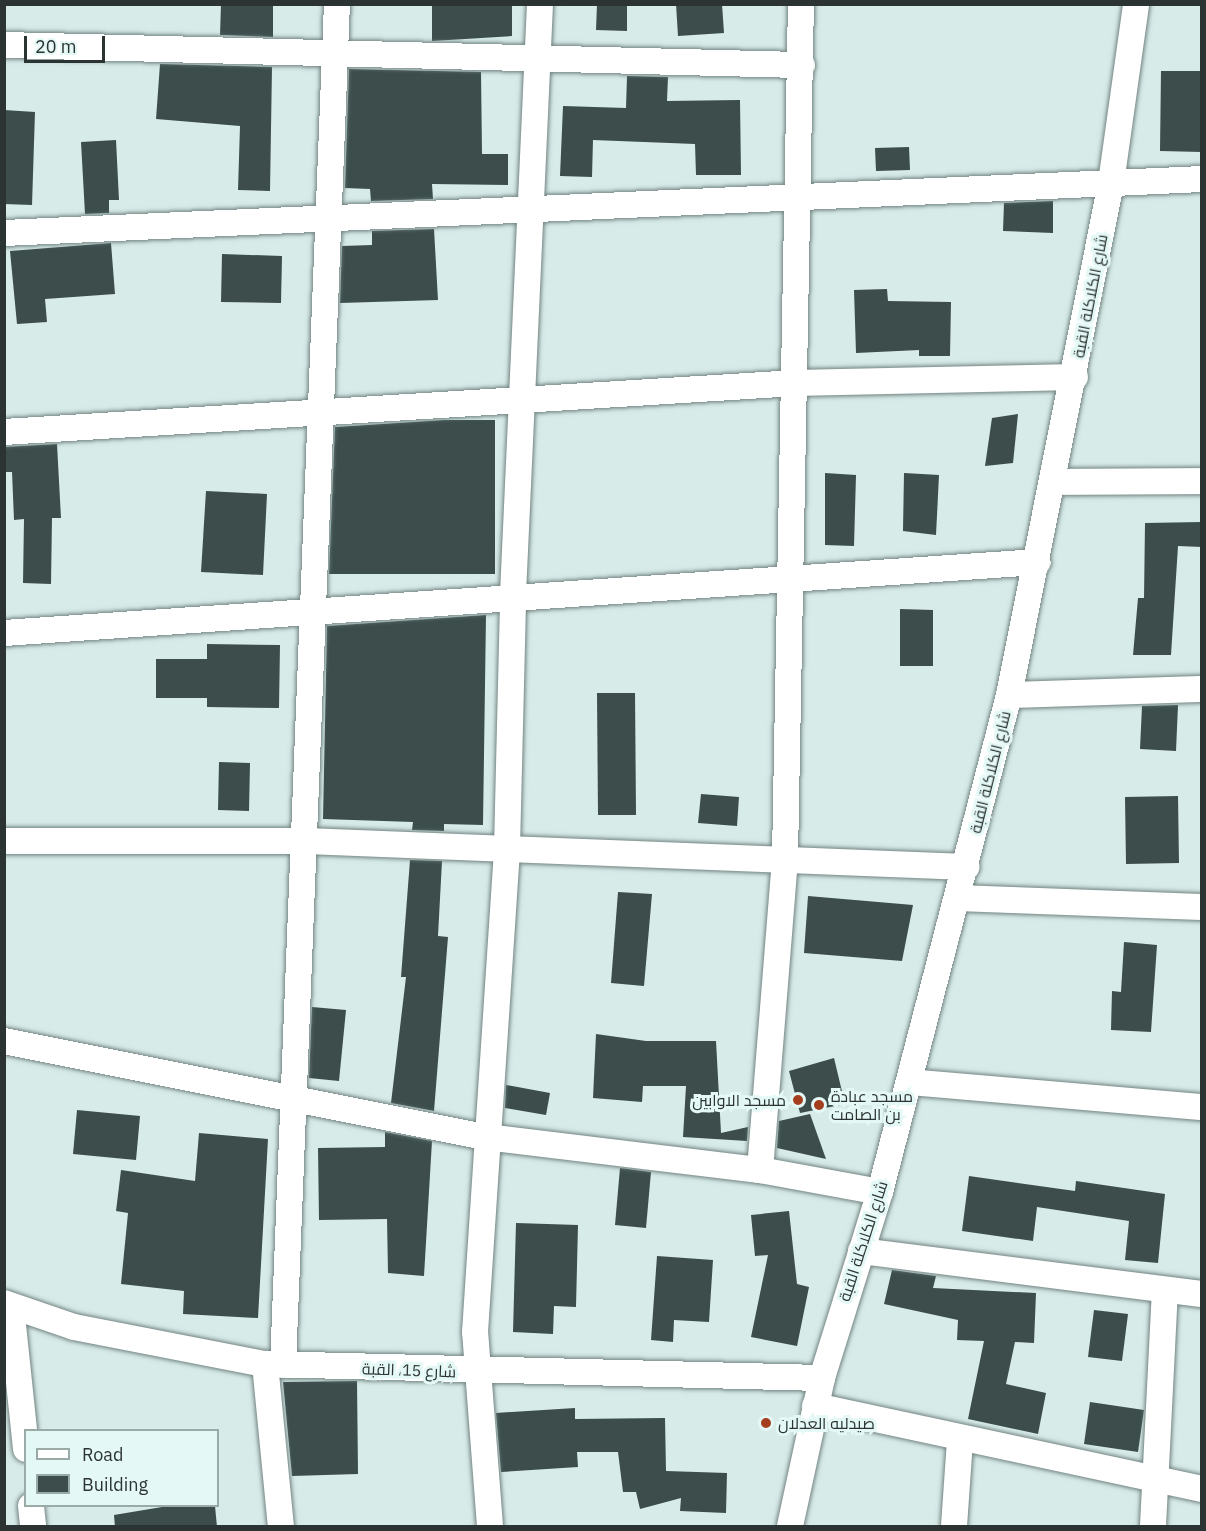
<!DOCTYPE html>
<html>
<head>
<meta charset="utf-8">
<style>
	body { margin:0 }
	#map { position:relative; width:1206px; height:1531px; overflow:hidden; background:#d7ebe8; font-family:"IBM Plex Sans",Cairo,sans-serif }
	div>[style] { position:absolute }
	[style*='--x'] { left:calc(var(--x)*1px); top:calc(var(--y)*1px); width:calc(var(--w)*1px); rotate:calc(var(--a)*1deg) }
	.building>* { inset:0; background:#3c4d4b }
	.roads { filter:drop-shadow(0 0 2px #728482) drop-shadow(0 0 2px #728482) }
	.street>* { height:26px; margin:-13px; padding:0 13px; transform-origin:13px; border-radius:13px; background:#fff }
	.dots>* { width:16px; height:16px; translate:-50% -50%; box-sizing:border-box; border:3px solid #e4f8f5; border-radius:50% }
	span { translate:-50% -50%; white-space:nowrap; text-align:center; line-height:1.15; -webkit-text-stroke:6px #e4f8f5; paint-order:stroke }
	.street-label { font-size:16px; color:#2c3433 }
	.poi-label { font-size:16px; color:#2c3433 }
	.left { translate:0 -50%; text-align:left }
	.right { translate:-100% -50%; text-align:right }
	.frame { position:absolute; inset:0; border:6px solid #2c3433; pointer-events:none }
	.legend { position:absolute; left:24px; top:1429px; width:195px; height:78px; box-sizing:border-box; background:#e4f8f5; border:2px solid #9aaaa7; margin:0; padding:8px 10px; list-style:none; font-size:18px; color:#2c3433 }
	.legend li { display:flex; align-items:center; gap:12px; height:30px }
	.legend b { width:30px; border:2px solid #9aaaa7 }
	.scale { position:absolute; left:24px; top:36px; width:81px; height:27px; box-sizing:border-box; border:3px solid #2c3433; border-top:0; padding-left:8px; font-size:18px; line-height:21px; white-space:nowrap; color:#2c3433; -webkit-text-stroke:4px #e4f8f5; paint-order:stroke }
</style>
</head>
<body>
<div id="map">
	<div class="building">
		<div style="clip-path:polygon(221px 4px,273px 4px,273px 37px,220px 35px)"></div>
		<div style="clip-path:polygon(432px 4px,512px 4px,512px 36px,432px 41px)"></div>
		<div style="clip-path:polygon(597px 4px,627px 4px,627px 31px,596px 30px)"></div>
		<div style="clip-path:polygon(676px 4px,722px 4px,724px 33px,678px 36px)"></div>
		<div style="clip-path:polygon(160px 64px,272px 67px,270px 191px,238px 190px,240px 126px,156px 119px)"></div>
		<div style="clip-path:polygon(349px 69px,481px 72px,482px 154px,508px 154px,508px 185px,432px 184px,433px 199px,371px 201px,370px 189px,345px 188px)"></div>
		<div style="clip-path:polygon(1161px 71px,1202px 71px,1202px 152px,1160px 151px)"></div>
		<div style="clip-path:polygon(627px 76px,668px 77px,667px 101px,740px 100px,741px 175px,696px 175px,695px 144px,593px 140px,592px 177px,560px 176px,563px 106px,626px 108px)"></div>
		<div style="clip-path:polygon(4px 110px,35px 112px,32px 205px,4px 204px)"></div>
		<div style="clip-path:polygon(116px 140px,119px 200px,109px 200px,109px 213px,85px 214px,81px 142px)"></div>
		<div style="clip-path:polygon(909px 147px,910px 170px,876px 171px,875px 148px)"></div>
		<div style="clip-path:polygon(1053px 201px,1053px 233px,1003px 231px,1004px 203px)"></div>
		<div style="clip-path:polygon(434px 229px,438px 300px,340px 303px,342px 246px,372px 245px,372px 231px)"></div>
		<div style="clip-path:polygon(111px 243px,115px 294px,45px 299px,47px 322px,17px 324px,10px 251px)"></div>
		<div style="clip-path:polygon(222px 254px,282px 256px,281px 303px,221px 302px)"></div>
		<div style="clip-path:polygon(887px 289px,888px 301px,951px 302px,950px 356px,919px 356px,919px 350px,856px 353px,854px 290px)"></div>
		<div style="clip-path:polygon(1018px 414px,1013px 463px,985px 466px,992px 418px)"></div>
		<div style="clip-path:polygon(444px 420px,495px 420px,495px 574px,329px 574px,335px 427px)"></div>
		<div style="clip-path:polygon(57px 444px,61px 518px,52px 518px,51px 584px,23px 583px,24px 519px,14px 520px,12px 472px,4px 472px,4px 447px)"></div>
		<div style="clip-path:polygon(825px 473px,856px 475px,854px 546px,825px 545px)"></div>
		<div style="clip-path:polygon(904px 473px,939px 475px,936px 535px,903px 531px)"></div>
		<div style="clip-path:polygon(206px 491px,267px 494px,263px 575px,201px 572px)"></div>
		<div style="clip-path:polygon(1202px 522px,1202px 547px,1178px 546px,1171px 655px,1133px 655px,1138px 598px,1144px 598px,1145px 523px)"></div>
		<div style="clip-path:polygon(900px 609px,933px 610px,933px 666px,900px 666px)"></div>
		<div style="clip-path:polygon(486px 615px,483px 825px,444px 824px,444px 831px,412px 830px,413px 822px,323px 819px,327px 626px)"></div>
		<div style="clip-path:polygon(207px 644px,280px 645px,279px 708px,207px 707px,207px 698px,156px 698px,156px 659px,207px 659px)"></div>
		<div style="clip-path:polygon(597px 693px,635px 693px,636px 815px,598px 815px)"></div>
		<div style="clip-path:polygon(1178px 705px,1176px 751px,1140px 749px,1142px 706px)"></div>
		<div style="clip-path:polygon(219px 762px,250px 763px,249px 811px,218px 810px)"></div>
		<div style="clip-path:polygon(701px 794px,739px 797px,737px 826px,698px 823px)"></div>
		<div style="clip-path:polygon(1178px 796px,1179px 863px,1126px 864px,1125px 797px)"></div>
		<div style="clip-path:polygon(410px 860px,442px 861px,438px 936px,448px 937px,434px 1111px,391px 1103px,406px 977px,401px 977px)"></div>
		<div style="clip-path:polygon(618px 892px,652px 894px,644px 986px,611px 983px)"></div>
		<div style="clip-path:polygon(808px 896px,913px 905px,902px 961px,804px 953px)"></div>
		<div style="clip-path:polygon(1124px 942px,1157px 945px,1151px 1032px,1111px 1030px,1112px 991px,1121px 992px)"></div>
		<div style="clip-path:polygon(312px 1007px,346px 1010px,339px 1081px,309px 1078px)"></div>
		<div style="clip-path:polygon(596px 1034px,646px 1041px,716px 1041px,721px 1133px,748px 1127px,747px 1141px,683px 1137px,686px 1086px,643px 1086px,642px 1102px,593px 1098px)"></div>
		<div style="clip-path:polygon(834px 1058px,845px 1104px,800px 1113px,789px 1071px)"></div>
		<div style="clip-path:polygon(506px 1085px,550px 1093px,546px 1115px,505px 1108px)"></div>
		<div style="clip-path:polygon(77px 1110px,140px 1116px,136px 1160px,73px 1154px)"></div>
		<div style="clip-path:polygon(810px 1114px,826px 1159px,777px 1148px,779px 1121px)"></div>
		<div style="clip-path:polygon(385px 1132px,432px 1141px,424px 1276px,388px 1273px,387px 1219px,319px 1220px,318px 1148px,385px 1147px)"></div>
		<div style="clip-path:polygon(199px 1133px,268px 1139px,258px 1318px,183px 1314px,184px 1291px,121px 1284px,128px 1213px,116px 1211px,121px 1170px,195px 1181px)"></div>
		<div style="clip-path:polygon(620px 1168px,651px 1172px,646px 1228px,615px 1225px)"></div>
		<div style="clip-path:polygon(969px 1176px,1075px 1191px,1076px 1181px,1165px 1194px,1158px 1263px,1125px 1260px,1129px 1221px,1037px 1207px,1033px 1241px,962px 1231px)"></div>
		<div style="clip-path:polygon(789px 1211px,797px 1284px,809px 1287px,797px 1346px,751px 1337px,768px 1255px,755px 1256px,751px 1215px)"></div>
		<div style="clip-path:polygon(516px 1223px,578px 1225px,576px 1307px,554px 1306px,553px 1334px,513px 1332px)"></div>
		<div style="clip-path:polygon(657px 1256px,713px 1260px,709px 1322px,674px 1320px,673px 1342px,651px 1340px)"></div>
		<div style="clip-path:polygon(892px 1270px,936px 1276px,933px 1288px,1036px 1293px,1034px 1343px,1015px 1342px,1006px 1384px,1046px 1393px,1038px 1434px,968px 1419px,984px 1341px,957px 1340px,958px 1320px,884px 1304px)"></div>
		<div style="clip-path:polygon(1094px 1310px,1128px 1314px,1122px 1361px,1088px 1357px)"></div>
		<div style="clip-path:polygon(357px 1381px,358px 1474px,292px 1476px,283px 1382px)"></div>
		<div style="clip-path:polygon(1090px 1402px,1144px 1410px,1138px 1452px,1084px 1444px)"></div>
		<div style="clip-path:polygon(575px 1408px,575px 1419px,665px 1418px,666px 1471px,727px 1473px,726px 1513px,680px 1511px,681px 1498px,640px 1509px,636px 1492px,623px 1492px,618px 1452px,577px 1452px,578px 1467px,501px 1472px,496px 1413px)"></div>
		<div style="clip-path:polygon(168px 1506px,215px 1506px,217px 1527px,115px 1527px,114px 1515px)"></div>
	</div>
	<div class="roads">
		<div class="street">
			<div style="--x:4;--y:45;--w:798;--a:1.44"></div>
			<div style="--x:4;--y:233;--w:1199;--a:-2.58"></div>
			<div style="--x:4;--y:432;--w:793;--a:-3.54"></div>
			<div style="--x:795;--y:383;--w:280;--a:-1.2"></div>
			<div style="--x:1055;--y:482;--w:147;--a:-0.4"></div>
			<div style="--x:4;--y:633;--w:1036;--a:-3.93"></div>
			<div style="--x:1009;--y:695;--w:193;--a:-1.8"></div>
			<div style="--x:4;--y:841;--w:302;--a:0"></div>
			<div style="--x:306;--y:841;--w:661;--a:2.26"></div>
			<div style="--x:957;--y:898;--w:245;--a:2.1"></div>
			<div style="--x:4;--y:1041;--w:491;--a:11.3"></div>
			<div style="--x:486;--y:1137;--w:276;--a:6.9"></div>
			<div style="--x:760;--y:1170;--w:122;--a:10.4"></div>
			<div style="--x:909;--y:1082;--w:294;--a:4.9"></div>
			<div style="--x:760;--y:1170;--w:314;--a:-85.4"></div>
			<div style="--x:785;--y:857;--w:853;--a:-88.93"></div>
			<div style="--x:861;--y:1251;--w:344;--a:7.2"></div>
			<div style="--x:4;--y:1303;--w:74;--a:18.9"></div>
			<div style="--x:74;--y:1327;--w:195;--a:11"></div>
			<div style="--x:265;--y:1364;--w:557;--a:1.44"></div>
			<div style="--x:11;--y:1306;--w:144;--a:84"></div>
			<div style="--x:265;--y:1364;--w:163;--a:84.4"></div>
			<div style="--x:283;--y:1365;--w:1362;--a:-87.73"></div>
			<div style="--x:815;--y:1406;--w:396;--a:12.1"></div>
			<div style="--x:31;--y:1506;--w:20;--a:84"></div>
			<div style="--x:490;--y:1526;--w:195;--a:-94.4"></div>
			<div style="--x:475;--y:1332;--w:485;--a:-86.2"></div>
			<div style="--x:507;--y:848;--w:254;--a:-88.6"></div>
			<div style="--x:513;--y:594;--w:591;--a:-87.38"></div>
			<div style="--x:790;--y:1526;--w:151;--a:-77.8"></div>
			<div style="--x:822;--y:1378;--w:195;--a:-72.7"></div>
			<div style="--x:880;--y:1192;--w:513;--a:-75.45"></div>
			<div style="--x:1009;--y:695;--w:522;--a:-78.73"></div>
			<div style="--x:1111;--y:183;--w:181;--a:-82"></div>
			<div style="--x:954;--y:1526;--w:85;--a:-86"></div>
			<div style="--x:1153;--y:1526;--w:236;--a:-87.1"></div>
		</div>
	</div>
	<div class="dots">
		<div style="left:798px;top:1100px;background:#a53e1f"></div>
		<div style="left:819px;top:1105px;background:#a53e1f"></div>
		<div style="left:766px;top:1423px;background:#a53e1f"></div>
	</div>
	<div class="street-label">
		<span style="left:1090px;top:296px;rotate:-79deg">شارع الكلاكلة القبة</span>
		<span style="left:990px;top:772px;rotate:-76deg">شارع الكلاكلة القبة</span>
		<span style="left:863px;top:1241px;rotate:-72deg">شارع الكلاكلة القبة</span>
		<span style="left:409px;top:1370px;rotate:2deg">شارع 15، القبة</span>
	</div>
	<div class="poi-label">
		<span class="left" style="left:831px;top:1105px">مسجد عبادة<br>بن الصامت</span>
		<span class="right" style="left:786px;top:1100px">مسجد الاوابين</span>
		<span class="left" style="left:778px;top:1423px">صيدليه العدلان</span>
	</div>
	<div class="frame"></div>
	<ul class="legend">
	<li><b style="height:8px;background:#fff"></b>Road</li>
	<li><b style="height:16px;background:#3c4d4b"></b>Building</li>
	</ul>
	<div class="scale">20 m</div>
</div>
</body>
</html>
